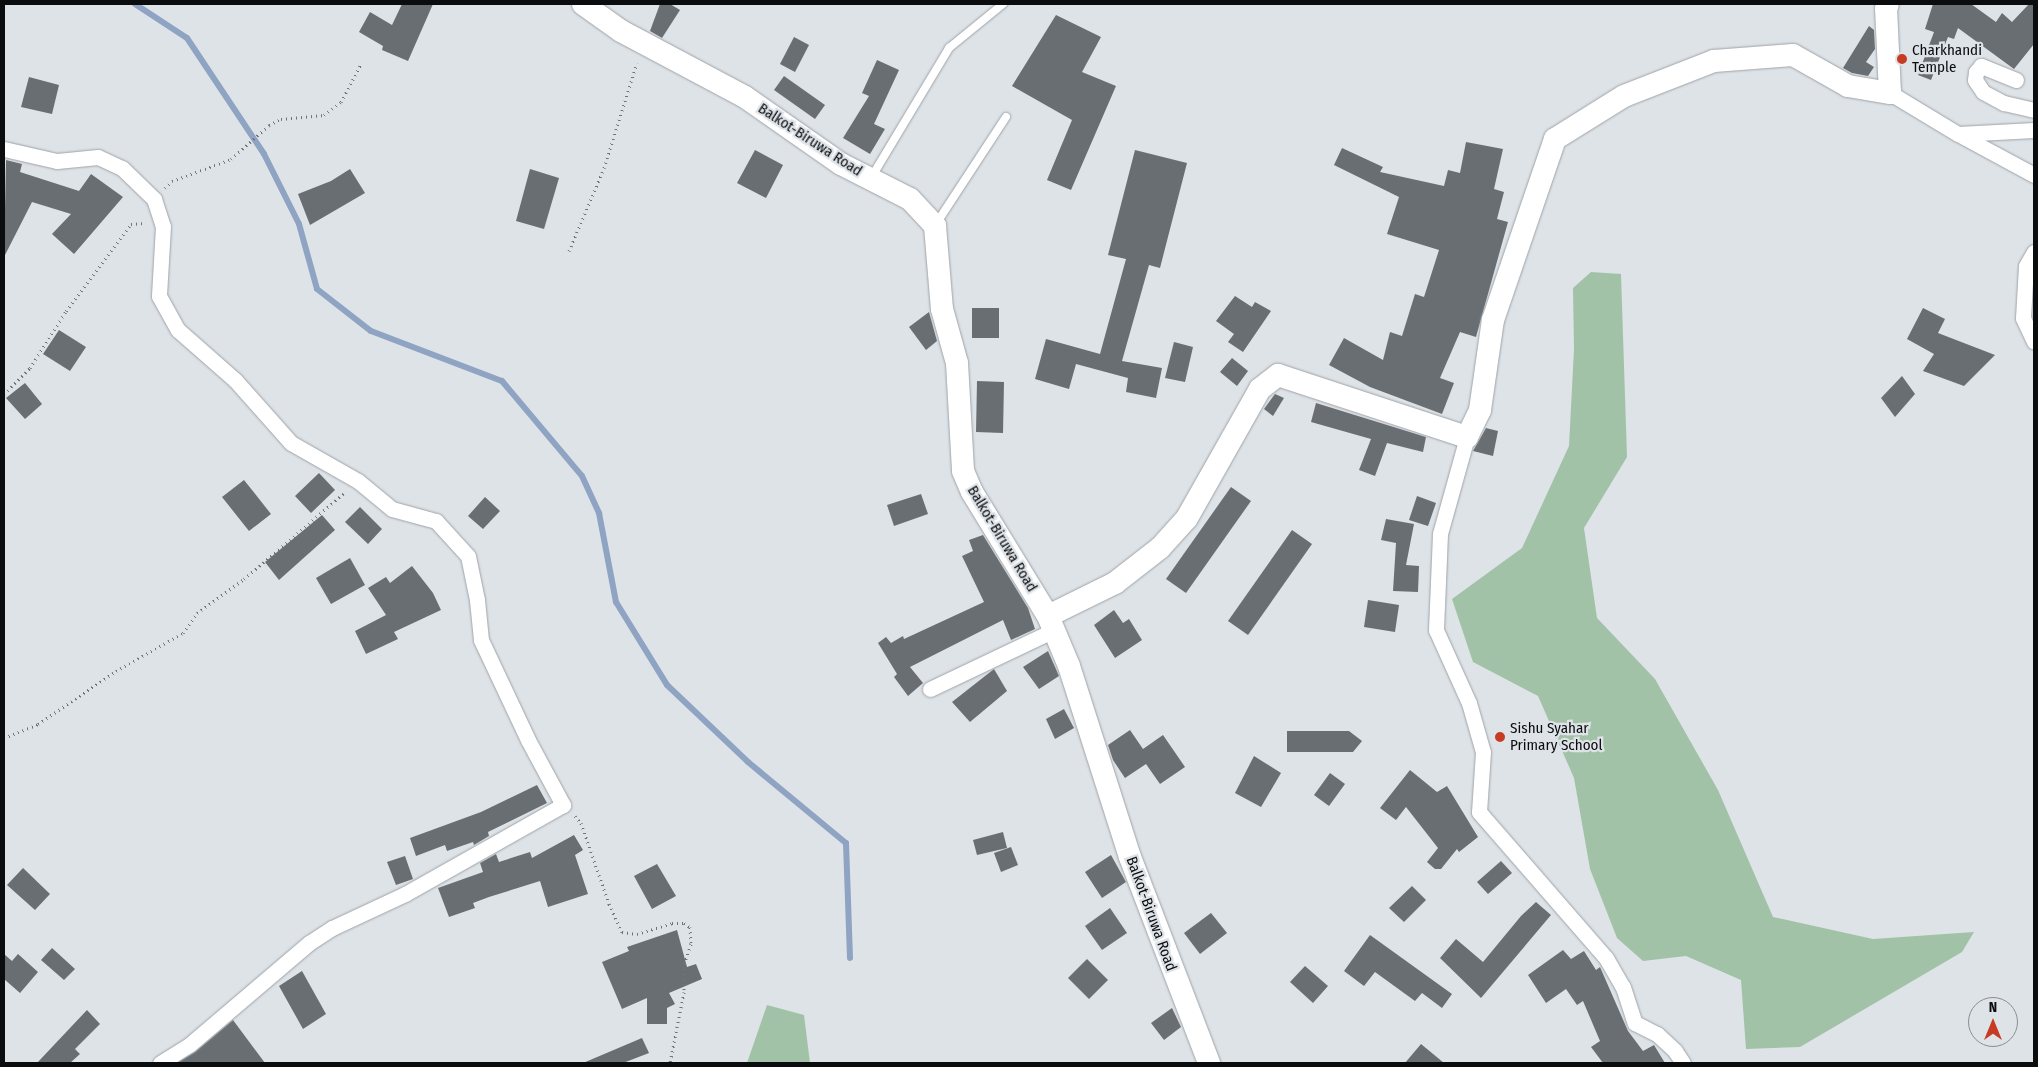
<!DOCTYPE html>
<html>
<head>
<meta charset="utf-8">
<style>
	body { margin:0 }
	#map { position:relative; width:2038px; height:1067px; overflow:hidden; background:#dee3e8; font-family:"Fira Sans Condensed",sans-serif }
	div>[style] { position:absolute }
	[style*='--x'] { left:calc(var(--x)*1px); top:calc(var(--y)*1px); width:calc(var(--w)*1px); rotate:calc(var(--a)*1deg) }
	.green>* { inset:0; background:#a2c2a8 }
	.stream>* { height:6px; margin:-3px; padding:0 3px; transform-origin:3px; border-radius:3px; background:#8fa3c2 }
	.building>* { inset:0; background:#696e72 }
	.path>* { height:3px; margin-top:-1.5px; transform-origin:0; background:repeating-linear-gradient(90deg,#717477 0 1px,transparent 0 5px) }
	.roads { filter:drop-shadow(0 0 1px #9ea3a7) drop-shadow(0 0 1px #9ea3a7) }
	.lane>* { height:8px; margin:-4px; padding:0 4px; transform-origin:4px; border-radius:4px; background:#fff }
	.street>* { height:15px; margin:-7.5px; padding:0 7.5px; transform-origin:7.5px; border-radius:7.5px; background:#fff }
	.secondary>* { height:22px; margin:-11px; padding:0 11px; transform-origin:11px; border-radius:11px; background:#fff }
	.dots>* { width:14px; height:14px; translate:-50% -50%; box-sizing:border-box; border:2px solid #dee3e8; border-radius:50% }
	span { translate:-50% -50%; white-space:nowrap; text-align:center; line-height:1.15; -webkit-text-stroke:4.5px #dee3e8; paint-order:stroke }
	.poi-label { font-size:15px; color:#0a0c0e }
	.left { translate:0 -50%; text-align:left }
	.street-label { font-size:15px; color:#0a0c0e }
	.frame { position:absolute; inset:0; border:5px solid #0a0c0e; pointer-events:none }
	.north { position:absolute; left:1968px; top:997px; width:50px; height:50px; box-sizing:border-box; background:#dee3e8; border:1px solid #898d91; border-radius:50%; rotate:0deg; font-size:14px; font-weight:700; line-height:20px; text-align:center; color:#0a0c0e }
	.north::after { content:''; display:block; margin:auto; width:18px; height:22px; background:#c63b21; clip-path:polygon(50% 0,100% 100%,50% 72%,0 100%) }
</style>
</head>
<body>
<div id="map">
	<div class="green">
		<div style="clip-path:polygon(1591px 272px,1621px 274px,1627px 457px,1584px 528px,1597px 618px,1655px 679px,1718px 790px,1773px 917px,1873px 939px,1974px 932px,1962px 952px,1800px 1047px,1746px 1049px,1741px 980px,1686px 956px,1643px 961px,1617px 938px,1590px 869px,1574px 778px,1538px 696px,1473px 662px,1452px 599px,1522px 548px,1569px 446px,1574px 349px,1573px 288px)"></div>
		<div style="clip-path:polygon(767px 1005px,804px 1015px,810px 1063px,747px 1063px)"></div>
	</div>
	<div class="stream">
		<div style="--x:135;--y:4;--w:62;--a:33.2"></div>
		<div style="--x:187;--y:38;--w:139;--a:56.4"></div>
		<div style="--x:264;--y:154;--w:78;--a:63.4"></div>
		<div style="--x:299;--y:224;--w:67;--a:74.5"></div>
		<div style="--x:317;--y:289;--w:68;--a:37.9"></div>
		<div style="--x:371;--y:331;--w:140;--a:20.9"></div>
		<div style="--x:502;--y:381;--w:124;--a:49.9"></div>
		<div style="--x:582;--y:476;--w:41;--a:65.3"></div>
		<div style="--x:599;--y:513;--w:91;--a:79.2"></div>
		<div style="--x:616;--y:602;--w:97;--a:58.4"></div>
		<div style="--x:667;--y:685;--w:112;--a:43.5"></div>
		<div style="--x:748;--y:762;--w:127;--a:39.6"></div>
		<div style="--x:846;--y:843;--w:115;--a:88"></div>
	</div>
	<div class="building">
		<div style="clip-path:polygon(402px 4px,433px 4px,408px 61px,382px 50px,383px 46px,359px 32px,370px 12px,392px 25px)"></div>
		<div style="clip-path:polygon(660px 4px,670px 4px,680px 10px,662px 38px,650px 31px)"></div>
		<div style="clip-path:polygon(1933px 4px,1971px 4px,1996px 22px,2002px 13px,2012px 22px,2029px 4px,2034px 4px,2034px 44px,2014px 69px,1958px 28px,1954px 39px,1948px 37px,1931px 80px,1918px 75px,1934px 32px,1925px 29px)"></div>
		<div style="clip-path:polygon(1056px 15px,1101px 37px,1082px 72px,1116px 86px,1071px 190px,1047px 180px,1072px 120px,1012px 86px)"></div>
		<div style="clip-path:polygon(1869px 26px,1874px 30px,1875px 49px,1866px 62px,1874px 67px,1868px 76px,1852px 73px,1843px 68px)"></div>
		<div style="clip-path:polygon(794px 37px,809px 45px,795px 72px,780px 64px)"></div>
		<div style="clip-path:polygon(877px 60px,899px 70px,874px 124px,885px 129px,870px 154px,843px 138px,869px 96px,862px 93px)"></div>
		<div style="clip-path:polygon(784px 76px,825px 105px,815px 119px,774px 90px)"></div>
		<div style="clip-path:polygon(29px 77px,59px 85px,52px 114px,21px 107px)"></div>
		<div style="clip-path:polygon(1466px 142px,1503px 149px,1494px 189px,1504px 192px,1497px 219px,1508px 222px,1476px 337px,1460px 332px,1440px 378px,1454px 383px,1442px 414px,1370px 387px,1329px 365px,1344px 338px,1383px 360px,1390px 332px,1402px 336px,1415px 294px,1424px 297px,1439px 250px,1387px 234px,1399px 197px,1334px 165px,1342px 148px,1383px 167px,1380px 172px,1444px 186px,1448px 170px,1460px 173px)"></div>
		<div style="clip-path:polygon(755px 150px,783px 165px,766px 198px,737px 183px)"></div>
		<div style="clip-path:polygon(1135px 150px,1187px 163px,1160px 268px,1149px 265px,1122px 361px,1162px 368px,1156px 398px,1126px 392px,1128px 378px,1076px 364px,1069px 389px,1035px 379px,1046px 339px,1100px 354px,1126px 259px,1108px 255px)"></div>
		<div style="clip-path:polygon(6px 160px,22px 164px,20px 172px,79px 191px,91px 174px,123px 197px,74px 254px,52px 234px,71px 214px,32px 202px,4px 257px)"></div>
		<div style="clip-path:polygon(350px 169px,365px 193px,310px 225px,298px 194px,331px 181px)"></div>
		<div style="clip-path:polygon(530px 169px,559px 178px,544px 229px,516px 221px)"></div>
		<div style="clip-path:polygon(1235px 296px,1252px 307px,1255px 302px,1271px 311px,1243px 352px,1228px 342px,1234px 334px,1216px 321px)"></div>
		<div style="clip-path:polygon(972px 308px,999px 308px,999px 338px,972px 338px)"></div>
		<div style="clip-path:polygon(1923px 308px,1945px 319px,1938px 333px,1995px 355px,1964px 386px,1923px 371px,1934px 354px,1907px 339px)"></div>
		<div style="clip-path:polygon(929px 312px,937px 341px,926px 350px,909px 327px)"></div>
		<div style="clip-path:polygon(59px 330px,86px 347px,70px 371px,43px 354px)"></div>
		<div style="clip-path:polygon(1174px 342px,1193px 347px,1185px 382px,1165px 378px)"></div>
		<div style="clip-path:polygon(1232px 358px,1248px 371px,1237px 386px,1220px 372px)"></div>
		<div style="clip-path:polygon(1902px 376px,1915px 394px,1895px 417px,1881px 398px)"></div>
		<div style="clip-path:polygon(977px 381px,1004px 382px,1003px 433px,976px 432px)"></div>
		<div style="clip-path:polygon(25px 383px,42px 404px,25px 419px,6px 398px)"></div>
		<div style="clip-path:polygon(1275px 394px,1284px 398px,1273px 416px,1264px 409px)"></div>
		<div style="clip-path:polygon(1316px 403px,1426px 437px,1423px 452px,1387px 443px,1375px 476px,1359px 470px,1371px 439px,1311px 422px)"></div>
		<div style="clip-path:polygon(1486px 428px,1498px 431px,1493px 456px,1473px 451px)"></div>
		<div style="clip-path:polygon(319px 473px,335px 490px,311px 513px,295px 496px)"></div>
		<div style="clip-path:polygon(244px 480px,271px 514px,249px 531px,222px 497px)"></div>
		<div style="clip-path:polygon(1231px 487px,1251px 501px,1186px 593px,1166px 579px)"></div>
		<div style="clip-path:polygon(921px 494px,928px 514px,894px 526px,887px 505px)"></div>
		<div style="clip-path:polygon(1417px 496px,1436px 503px,1428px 526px,1409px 520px)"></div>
		<div style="clip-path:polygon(485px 497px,500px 511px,483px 529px,468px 516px)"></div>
		<div style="clip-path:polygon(360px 507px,382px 529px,368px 544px,345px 522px)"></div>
		<div style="clip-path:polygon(322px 515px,335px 530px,279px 580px,265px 562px)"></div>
		<div style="clip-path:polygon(1386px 519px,1414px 524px,1406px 565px,1419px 566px,1418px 592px,1393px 591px,1396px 543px,1381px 540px)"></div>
		<div style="clip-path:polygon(1292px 530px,1312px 544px,1248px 635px,1228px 621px)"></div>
		<div style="clip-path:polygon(983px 535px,1028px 608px,1035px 629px,1011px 640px,1003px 620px,910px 667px,923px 683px,908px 696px,894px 677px,897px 674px,878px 643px,886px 637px,891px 643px,903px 636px,904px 639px,984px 602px,962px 556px,973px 551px,969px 540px)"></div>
		<div style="clip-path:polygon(350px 558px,365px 585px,331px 604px,316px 578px)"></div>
		<div style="clip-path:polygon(412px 566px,433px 593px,441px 610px,394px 632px,398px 639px,366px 654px,355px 631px,386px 615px,368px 588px,386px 577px,390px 583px)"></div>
		<div style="clip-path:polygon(1368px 600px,1399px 605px,1395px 632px,1364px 627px)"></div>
		<div style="clip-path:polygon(1114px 610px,1123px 623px,1129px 619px,1142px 640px,1115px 658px,1094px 625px)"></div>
		<div style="clip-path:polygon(1048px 651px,1059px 676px,1039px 689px,1023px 667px)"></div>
		<div style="clip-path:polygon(994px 669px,1007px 691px,970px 722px,952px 702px)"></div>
		<div style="clip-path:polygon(1064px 709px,1074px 728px,1055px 739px,1046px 719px)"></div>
		<div style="clip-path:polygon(1130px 730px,1143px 749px,1163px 735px,1185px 767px,1160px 784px,1146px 764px,1125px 778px,1113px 760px,1108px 745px)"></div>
		<div style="clip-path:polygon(1287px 731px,1349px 731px,1362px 741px,1353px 752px,1287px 752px)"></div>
		<div style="clip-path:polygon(1254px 756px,1281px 773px,1261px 807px,1235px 793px)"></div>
		<div style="clip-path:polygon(1410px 770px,1437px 792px,1447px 786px,1478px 837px,1459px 852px,1457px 849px,1441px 869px,1435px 869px,1427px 862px,1438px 848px,1406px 807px,1396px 820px,1380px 808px)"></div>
		<div style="clip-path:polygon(1330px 773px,1345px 784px,1329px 806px,1314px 795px)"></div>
		<div style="clip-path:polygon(537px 785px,547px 803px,488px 832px,489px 836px,474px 845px,473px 842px,447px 851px,445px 845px,416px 856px,410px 838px,481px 812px)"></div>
		<div style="clip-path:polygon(1003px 832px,1007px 848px,977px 855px,973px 840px)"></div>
		<div style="clip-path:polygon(574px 835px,583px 850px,575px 855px,588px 894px,548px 907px,540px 881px,489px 897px,473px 903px,475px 908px,449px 917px,438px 888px,483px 872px,480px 863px,496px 854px,499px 862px,530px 852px,532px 858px)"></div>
		<div style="clip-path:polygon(1011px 847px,1018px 865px,1001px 872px,994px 853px)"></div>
		<div style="clip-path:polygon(1111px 855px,1126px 882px,1102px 898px,1085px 872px)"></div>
		<div style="clip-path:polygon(405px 856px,413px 879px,396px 885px,387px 862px)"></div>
		<div style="clip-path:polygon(1501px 861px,1512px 873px,1488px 894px,1477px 882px)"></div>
		<div style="clip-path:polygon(657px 864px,676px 896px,652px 909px,634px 876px)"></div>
		<div style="clip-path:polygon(23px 868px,50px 894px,35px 910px,7px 885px)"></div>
		<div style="clip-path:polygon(1412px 886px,1426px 900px,1404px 922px,1389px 908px)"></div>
		<div style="clip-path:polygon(1536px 902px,1551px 915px,1481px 998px,1440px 958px,1456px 939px,1483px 962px,1521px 916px)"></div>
		<div style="clip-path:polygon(1110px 908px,1127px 933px,1102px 950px,1085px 926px)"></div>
		<div style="clip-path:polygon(1211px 913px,1227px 933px,1200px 954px,1184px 933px)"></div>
		<div style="clip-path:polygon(677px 930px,687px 967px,696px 964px,702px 979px,669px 993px,675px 1004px,667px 1008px,667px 1024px,647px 1024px,647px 998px,622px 1009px,602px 962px,629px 951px,627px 947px)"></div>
		<div style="clip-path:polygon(1370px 935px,1452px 994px,1442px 1008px,1422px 993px,1415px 1001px,1375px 972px,1364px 986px,1344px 971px)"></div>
		<div style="clip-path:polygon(52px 948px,75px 969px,64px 980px,41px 960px)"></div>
		<div style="clip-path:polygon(1563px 950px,1571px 959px,1584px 951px,1596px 970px,1600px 967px,1628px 1031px,1643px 1051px,1654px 1045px,1665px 1063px,1603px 1063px,1591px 1047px,1600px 1041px,1583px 1001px,1577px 1005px,1566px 989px,1546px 1003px,1528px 975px)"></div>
		<div style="clip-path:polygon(4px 954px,12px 961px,18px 954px,38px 972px,20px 993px,4px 979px)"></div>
		<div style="clip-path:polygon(1087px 959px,1108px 980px,1089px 999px,1068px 978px)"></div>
		<div style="clip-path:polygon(1305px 966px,1328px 986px,1313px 1003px,1290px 982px)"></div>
		<div style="clip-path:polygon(302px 971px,326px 1014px,303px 1029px,279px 986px)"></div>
		<div style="clip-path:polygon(1172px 1008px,1181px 1027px,1164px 1040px,1151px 1023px)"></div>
		<div style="clip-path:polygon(87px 1010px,100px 1024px,75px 1049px,80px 1054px,70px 1063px,37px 1063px)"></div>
		<div style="clip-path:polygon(233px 1020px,265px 1063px,177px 1063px,195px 1052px)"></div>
		<div style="clip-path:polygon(642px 1038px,649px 1053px,623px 1063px,583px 1063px)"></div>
		<div style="clip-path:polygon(1421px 1044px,1444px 1063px,1405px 1063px)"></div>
	</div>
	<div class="path">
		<div style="--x:165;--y:188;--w:10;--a:-45"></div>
		<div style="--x:172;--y:181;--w:63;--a:-20.4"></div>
		<div style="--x:231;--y:159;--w:51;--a:-41.8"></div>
		<div style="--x:269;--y:125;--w:13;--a:-27"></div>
		<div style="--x:281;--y:119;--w:43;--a:-5.3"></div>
		<div style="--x:324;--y:115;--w:21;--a:-37"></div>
		<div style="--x:341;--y:102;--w:43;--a:-62.2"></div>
		<div style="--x:569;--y:251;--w:90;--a:-67.1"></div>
		<div style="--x:604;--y:168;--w:110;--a:-72.6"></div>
		<div style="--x:4;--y:394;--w:37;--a:-45"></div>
		<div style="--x:30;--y:368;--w:67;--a:-57.7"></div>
		<div style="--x:66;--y:311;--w:109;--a:-53.2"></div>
		<div style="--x:131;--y:224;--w:14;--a:-4"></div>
		<div style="--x:4;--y:738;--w:37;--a:-22"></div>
		<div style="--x:38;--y:724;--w:94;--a:-34.2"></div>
		<div style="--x:116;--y:671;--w:77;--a:-29.6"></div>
		<div style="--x:183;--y:633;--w:24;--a:-55"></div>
		<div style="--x:197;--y:613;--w:58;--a:-35.9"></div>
		<div style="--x:244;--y:579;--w:133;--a:-40.7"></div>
		<div style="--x:575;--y:816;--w:9;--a:49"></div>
		<div style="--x:581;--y:823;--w:86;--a:70.9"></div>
		<div style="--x:609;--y:904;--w:31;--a:65"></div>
		<div style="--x:622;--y:932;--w:15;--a:8"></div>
		<div style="--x:637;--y:934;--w:37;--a:-17"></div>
		<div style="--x:672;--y:923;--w:12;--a:0"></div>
		<div style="--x:684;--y:923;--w:7;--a:34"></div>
		<div style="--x:690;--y:927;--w:17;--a:87"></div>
		<div style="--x:691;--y:944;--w:21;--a:109"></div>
		<div style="--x:684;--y:964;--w:28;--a:90"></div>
		<div style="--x:684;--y:992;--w:72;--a:101.2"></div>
	</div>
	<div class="roads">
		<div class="lane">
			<div style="--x:871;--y:178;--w:152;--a:-59"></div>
			<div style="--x:949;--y:48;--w:70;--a:-39.2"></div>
			<div style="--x:936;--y:224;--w:128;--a:-56.8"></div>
		</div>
		<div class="street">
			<div style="--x:2016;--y:80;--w:38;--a:-158"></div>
			<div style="--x:1981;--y:66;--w:8;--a:130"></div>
			<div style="--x:1976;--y:72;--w:8;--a:97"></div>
			<div style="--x:1975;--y:80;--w:14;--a:56"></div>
			<div style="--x:1983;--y:92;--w:24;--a:28"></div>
			<div style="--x:2004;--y:103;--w:31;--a:13"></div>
			<div style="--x:1890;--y:93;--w:79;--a:31.1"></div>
			<div style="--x:1958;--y:134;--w:76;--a:-3"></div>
			<div style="--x:1960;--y:135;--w:84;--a:28.4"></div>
			<div style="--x:4;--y:149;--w:54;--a:12.8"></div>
			<div style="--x:57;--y:161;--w:41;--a:-5.6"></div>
			<div style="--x:98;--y:157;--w:26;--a:25"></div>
			<div style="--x:122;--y:168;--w:45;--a:44.1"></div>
			<div style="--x:154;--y:199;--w:28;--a:72"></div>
			<div style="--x:163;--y:226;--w:70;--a:93.3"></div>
			<div style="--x:159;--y:296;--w:39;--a:61"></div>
			<div style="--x:178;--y:330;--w:76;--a:41.3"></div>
			<div style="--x:235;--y:380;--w:84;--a:48.4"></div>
			<div style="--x:291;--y:443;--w:77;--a:29.6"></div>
			<div style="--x:358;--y:481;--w:44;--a:39.5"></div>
			<div style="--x:392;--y:509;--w:46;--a:15.3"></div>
			<div style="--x:436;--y:521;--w:47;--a:47.6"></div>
			<div style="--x:468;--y:556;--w:45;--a:78.4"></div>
			<div style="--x:477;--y:600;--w:40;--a:84.3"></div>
			<div style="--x:481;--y:640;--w:110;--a:64.8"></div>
			<div style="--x:528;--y:740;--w:74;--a:61.7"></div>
			<div style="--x:563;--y:805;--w:181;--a:150.6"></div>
			<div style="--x:405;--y:894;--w:81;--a:155"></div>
			<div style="--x:332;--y:928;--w:27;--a:147"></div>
			<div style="--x:309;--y:943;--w:157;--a:139.6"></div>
			<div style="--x:189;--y:1045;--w:34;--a:148"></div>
			<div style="--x:2034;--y:252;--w:16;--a:120"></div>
			<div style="--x:2026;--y:266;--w:52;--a:93.3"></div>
			<div style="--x:2023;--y:318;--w:26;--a:65"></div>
			<div style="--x:1467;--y:437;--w:101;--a:105.6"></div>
			<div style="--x:1440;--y:534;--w:96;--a:92.4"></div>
			<div style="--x:1436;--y:630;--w:80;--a:65.7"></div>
			<div style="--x:1469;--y:703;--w:51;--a:74.1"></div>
			<div style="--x:1483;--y:752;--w:60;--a:93.8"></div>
			<div style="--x:1479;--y:812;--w:194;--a:49"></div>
			<div style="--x:1606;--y:958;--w:34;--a:60"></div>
			<div style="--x:1623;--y:987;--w:38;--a:72"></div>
			<div style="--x:1635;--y:1023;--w:25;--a:27"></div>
			<div style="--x:1657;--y:1034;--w:25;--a:43"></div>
			<div style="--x:1675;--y:1051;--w:14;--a:56"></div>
			<div style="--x:930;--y:689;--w:137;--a:-25.4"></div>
		</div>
		<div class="secondary">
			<div style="--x:583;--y:4;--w:47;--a:35.4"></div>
			<div style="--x:621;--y:31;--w:140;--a:28"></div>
			<div style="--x:745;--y:97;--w:117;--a:34.9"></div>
			<div style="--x:841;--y:164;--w:77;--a:26.9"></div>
			<div style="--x:910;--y:199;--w:37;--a:47"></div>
			<div style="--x:935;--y:226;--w:83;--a:85.2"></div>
			<div style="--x:942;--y:309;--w:56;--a:74.5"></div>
			<div style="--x:957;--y:363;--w:108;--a:86.8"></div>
			<div style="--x:963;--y:471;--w:23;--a:67"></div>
			<div style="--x:972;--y:492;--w:145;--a:58.5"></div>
			<div style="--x:1048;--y:616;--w:54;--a:67.2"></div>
			<div style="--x:1069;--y:666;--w:201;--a:72.3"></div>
			<div style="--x:1130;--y:857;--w:221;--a:69"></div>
			<div style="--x:1048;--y:616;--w:75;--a:-26.2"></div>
			<div style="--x:1115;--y:583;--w:57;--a:-37.9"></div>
			<div style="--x:1160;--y:548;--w:40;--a:-48"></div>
			<div style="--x:1187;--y:518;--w:148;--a:-60.5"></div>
			<div style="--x:1260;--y:389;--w:23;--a:-38"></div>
			<div style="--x:1278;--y:375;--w:199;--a:18.2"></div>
			<div style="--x:1467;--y:437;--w:30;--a:-64"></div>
			<div style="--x:1480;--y:410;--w:91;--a:-81.8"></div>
			<div style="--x:1493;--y:320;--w:191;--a:-71.1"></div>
			<div style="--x:1555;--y:139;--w:81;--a:-31.9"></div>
			<div style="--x:1624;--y:96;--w:97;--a:-21.3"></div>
			<div style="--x:1714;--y:61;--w:79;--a:-4.3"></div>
			<div style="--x:1793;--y:55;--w:63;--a:29.4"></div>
			<div style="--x:1848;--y:86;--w:43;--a:9.5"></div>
			<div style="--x:1890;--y:93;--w:84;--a:-92.7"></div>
			<div style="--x:1886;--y:9;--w:5;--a:-68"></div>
		</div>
	</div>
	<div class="dots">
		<div style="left:1902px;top:59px;background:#c63b21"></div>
		<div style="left:1500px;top:737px;background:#c63b21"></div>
	</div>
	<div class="poi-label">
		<span class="left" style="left:1912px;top:59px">Charkhandi<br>Temple</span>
		<span class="left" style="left:1510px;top:737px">Sishu Syahar<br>Primary School</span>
	</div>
	<div class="street-label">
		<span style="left:810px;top:140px;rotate:33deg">Balkot-Biruwa Road</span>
		<span style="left:1002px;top:539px;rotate:59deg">Balkot-Biruwa Road</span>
		<span style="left:1151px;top:914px;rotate:70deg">Balkot-Biruwa Road</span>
	</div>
	<div class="frame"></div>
	<div class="north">N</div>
</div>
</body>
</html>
